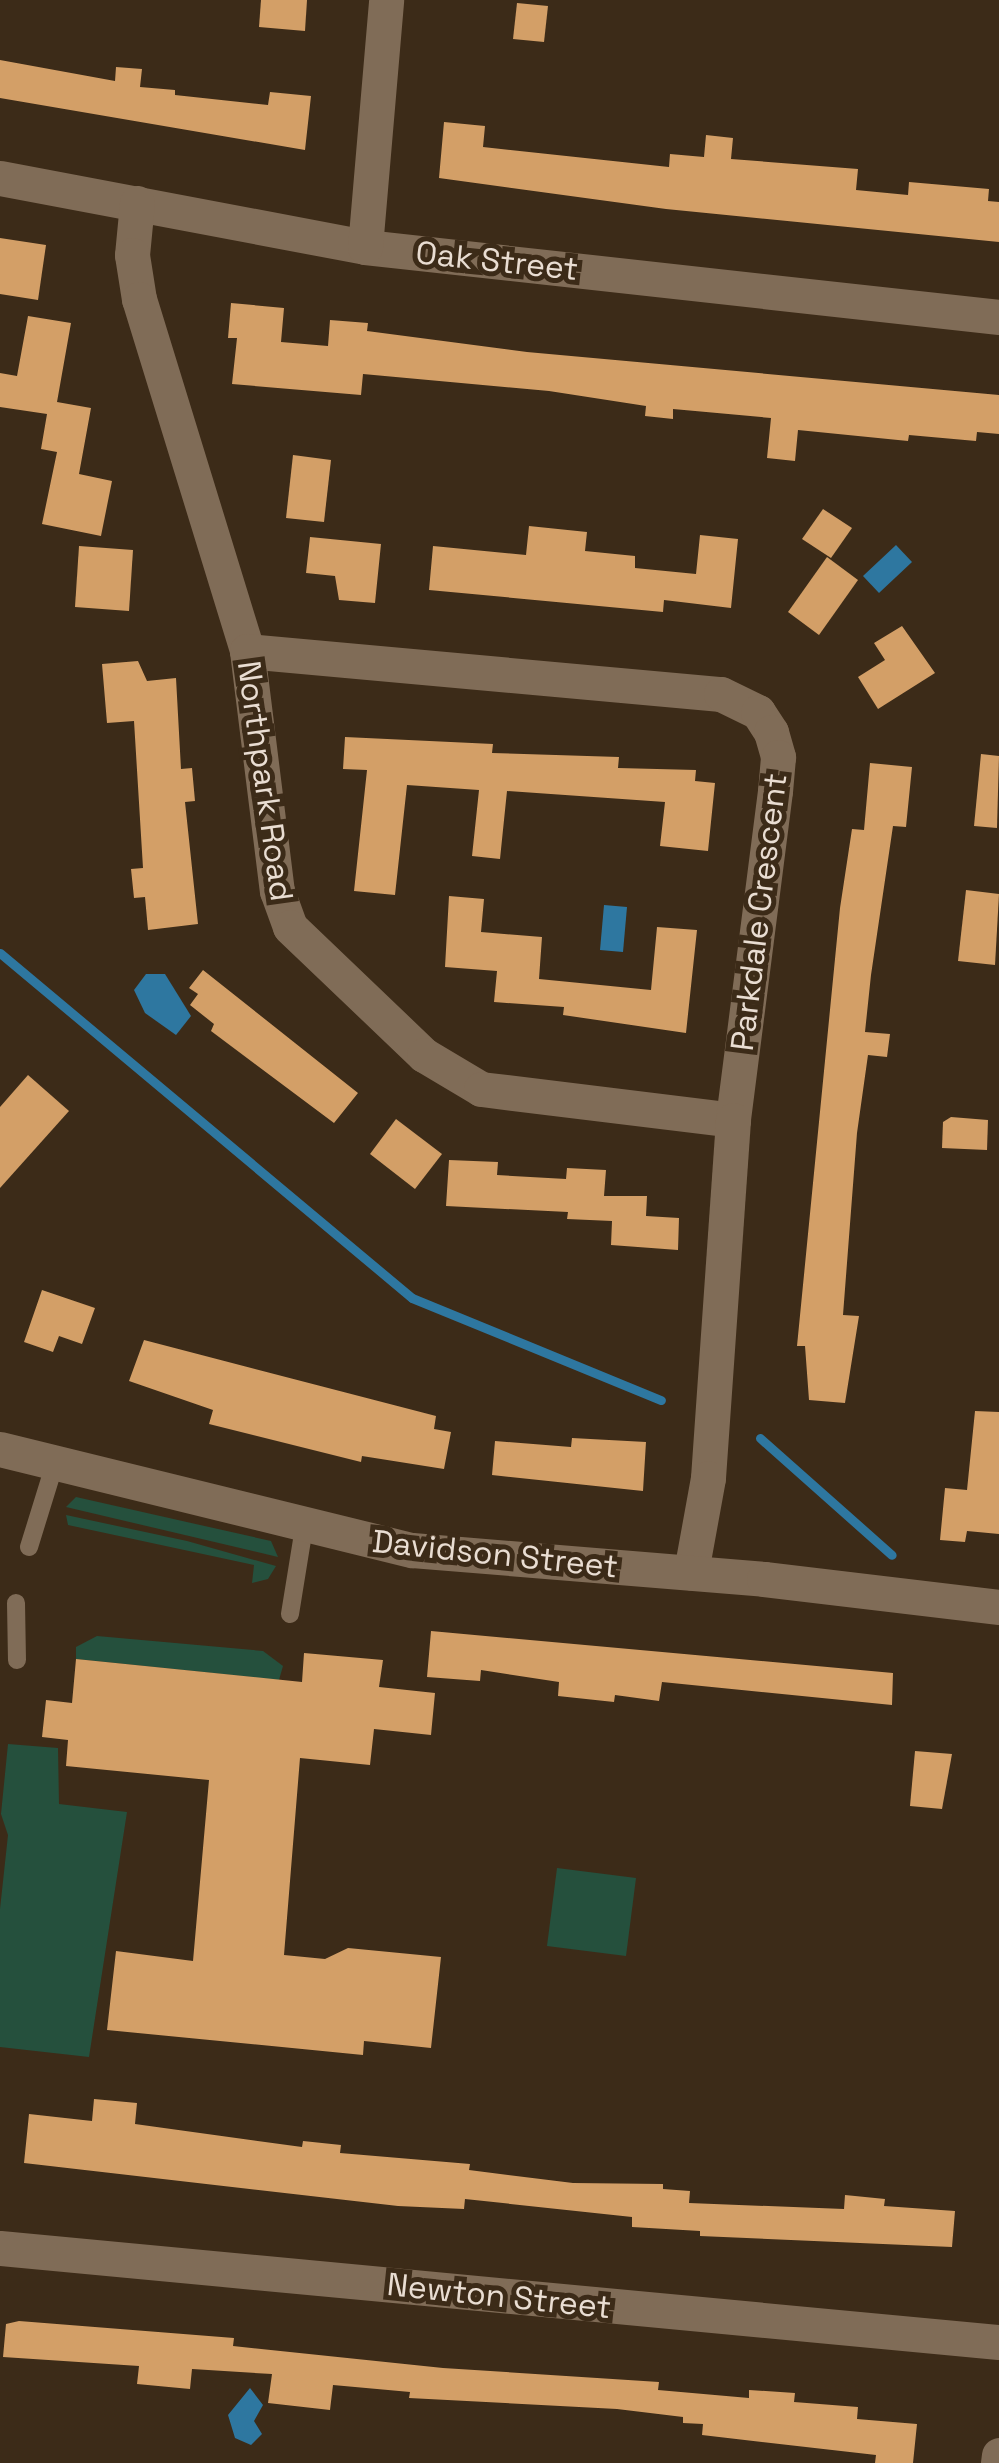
<!DOCTYPE html>
<html>
<head>
<meta charset="utf-8">
<style>
	body { margin:0 }
	#map { position:relative; width:999px; height:2463px; overflow:hidden; background:#3c2b18; font-family:"Space Grotesk",sans-serif }
	div>[style] { position:absolute }
	[style*='--x'] { left:calc(var(--x)*1px); top:calc(var(--y)*1px); width:calc(var(--w)*1px); rotate:calc(var(--a)*1deg) }
	.green>* { inset:0; background:#25503d }
	.water>* { inset:0; background:#2e77a0 }
	.stream>* { height:9px; margin:-4.5px; padding:0 4.5px; transform-origin:4.5px; border-radius:4.5px; background:#2e77a0 }
	.building>* { inset:0; background:#d39f67 }
	.service>* { height:18px; margin:-9px; padding:0 9px; transform-origin:9px; border-radius:9px; background:#806c57 }
	.minor>* { height:35px; margin:-17.5px; padding:0 17.5px; transform-origin:17.5px; border-radius:17.5px; background:#806c57 }
	span { translate:-50% -50%; white-space:nowrap; text-align:center; line-height:1.15; -webkit-text-stroke:10px #3c2b18; paint-order:stroke }
	.street-label { font-size:32px; color:#e9ddd2 }
</style>
</head>
<body>
<div id="map">
	<div class="green">
		<div style="clip-path:polygon(76px 1497px,271px 1541px,278px 1557px,66px 1507px)"></div>
		<div style="clip-path:polygon(66px 1515px,187px 1541px,276px 1566px,268px 1579px,252px 1583px,254px 1565px,68px 1525px)"></div>
		<div style="clip-path:polygon(97px 1636px,263px 1651px,283px 1666px,279px 1680px,76px 1659px,76px 1647px)"></div>
		<div style="clip-path:polygon(8px 1744px,58px 1748px,59px 1804px,127px 1812px,89px 2057px,0 2047px,0 1909px,8px 1835px,1px 1814px)"></div>
		<div style="clip-path:polygon(557px 1868px,636px 1878px,626px 1956px,547px 1946px)"></div>
	</div>
	<div class="water">
		<div style="clip-path:polygon(896px 545px,912px 562px,879px 593px,863px 576px)"></div>
		<div style="clip-path:polygon(604px 905px,627px 907px,623px 952px,600px 950px)"></div>
		<div style="clip-path:polygon(146px 974px,165px 974px,191px 1016px,176px 1035px,145px 1013px,134px 990px)"></div>
		<div style="clip-path:polygon(250px 2388px,263px 2405px,254px 2421px,262px 2434px,251px 2445px,235px 2438px,228px 2415px)"></div>
	</div>
	<div class="stream">
		<div style="--x:0;--y:953;--w:537;--a:39.94"></div>
		<div style="--x:412;--y:1298;--w:269;--a:22.3"></div>
		<div style="--x:760;--y:1438;--w:176;--a:41.6"></div>
	</div>
	<div class="building">
		<div style="clip-path:polygon(261px 0,307px 0,305px 31px,259px 27px)"></div>
		<div style="clip-path:polygon(517px 3px,548px 6px,544px 42px,513px 39px)"></div>
		<div style="clip-path:polygon(0 60px,115px 81px,116px 67px,142px 69px,140px 87px,175px 90px,175px 95px,268px 105px,270px 92px,311px 96px,305px 150px,0 98px)"></div>
		<div style="clip-path:polygon(444px 122px,485px 126px,483px 147px,669px 167px,670px 154px,704px 157px,706px 135px,733px 138px,731px 159px,858px 169px,856px 190px,908px 195px,909px 182px,989px 189px,988px 201px,999px 202px,999px 242px,666px 209px,439px 178px)"></div>
		<div style="clip-path:polygon(0 238px,46px 245px,38px 300px,0 294px)"></div>
		<div style="clip-path:polygon(231px 303px,284px 308px,281px 342px,328px 346px,330px 320px,368px 323px,367px 331px,527px 352px,999px 395px,999px 434px,977px 432px,976px 441px,909px 435px,908px 441px,798px 430px,795px 461px,767px 458px,771px 418px,673px 409px,673px 419px,645px 416px,646px 406px,549px 391px,363px 374px,361px 395px,232px 384px,237px 338px,228px 338px)"></div>
		<div style="clip-path:polygon(28px 316px,71px 323px,57px 402px,91px 408px,79px 474px,112px 481px,101px 536px,42px 524px,57px 452px,41px 449px,47px 414px,0 407px,0 373px,17px 376px)"></div>
		<div style="clip-path:polygon(293px 455px,331px 460px,324px 522px,286px 518px)"></div>
		<div style="clip-path:polygon(823px 509px,852px 528px,831px 558px,802px 539px)"></div>
		<div style="clip-path:polygon(529px 526px,587px 532px,585px 551px,635px 556px,635px 568px,696px 574px,700px 535px,738px 539px,731px 608px,664px 600px,663px 612px,429px 590px,433px 546px,526px 555px)"></div>
		<div style="clip-path:polygon(310px 537px,381px 544px,375px 603px,339px 600px,335px 576px,306px 573px)"></div>
		<div style="clip-path:polygon(79px 546px,133px 550px,129px 611px,75px 607px)"></div>
		<div style="clip-path:polygon(827px 557px,858px 580px,819px 635px,788px 612px)"></div>
		<div style="clip-path:polygon(902px 626px,935px 673px,878px 709px,858px 677px,885px 660px,874px 643px)"></div>
		<div style="clip-path:polygon(138px 661px,147px 681px,176px 678px,181px 769px,192px 768px,195px 801px,185px 802px,198px 924px,148px 930px,145px 897px,134px 898px,131px 869px,143px 868px,134px 721px,107px 723px,102px 664px)"></div>
		<div style="clip-path:polygon(345px 737px,493px 744px,492px 753px,619px 757px,618px 768px,696px 770px,695px 781px,715px 783px,708px 851px,660px 846px,665px 802px,507px 791px,500px 859px,472px 856px,479px 790px,407px 785px,395px 895px,354px 891px,367px 770px,343px 769px)"></div>
		<div style="clip-path:polygon(981px 754px,999px 756px,997px 828px,974px 826px)"></div>
		<div style="clip-path:polygon(870px 763px,912px 767px,906px 827px,893px 826px,871px 975px,865px 1032px,890px 1034px,887px 1057px,868px 1055px,857px 1133px,843px 1315px,859px 1316px,845px 1403px,809px 1400px,805px 1346px,797px 1346px,840px 908px,852px 829px,864px 830px)"></div>
		<div style="clip-path:polygon(966px 890px,999px 894px,995px 965px,958px 961px)"></div>
		<div style="clip-path:polygon(449px 896px,484px 899px,481px 932px,542px 937px,539px 979px,651px 990px,657px 927px,697px 930px,686px 1033px,563px 1015px,564px 1007px,494px 1002px,497px 971px,445px 967px)"></div>
		<div style="clip-path:polygon(203px 970px,358px 1093px,334px 1123px,211px 1031px,214px 1024px,190px 1005px,198px 994px,189px 988px)"></div>
		<div style="clip-path:polygon(28px 1075px,69px 1111px,0 1188px,0 1107px)"></div>
		<div style="clip-path:polygon(951px 1117px,988px 1120px,987px 1150px,942px 1148px,943px 1122px)"></div>
		<div style="clip-path:polygon(396px 1119px,442px 1154px,415px 1189px,370px 1154px)"></div>
		<div style="clip-path:polygon(449px 1160px,498px 1162px,497px 1175px,566px 1179px,567px 1168px,606px 1170px,604px 1196px,647px 1196px,646px 1216px,679px 1218px,678px 1250px,611px 1245px,612px 1221px,567px 1219px,568px 1212px,446px 1206px)"></div>
		<div style="clip-path:polygon(42px 1290px,95px 1308px,82px 1344px,59px 1336px,53px 1352px,24px 1342px)"></div>
		<div style="clip-path:polygon(144px 1340px,436px 1416px,434px 1429px,451px 1432px,444px 1469px,362px 1456px,361px 1462px,209px 1424px,213px 1410px,129px 1381px)"></div>
		<div style="clip-path:polygon(975px 1411px,999px 1412px,999px 1534px,967px 1531px,965px 1542px,940px 1540px,945px 1488px,967px 1490px)"></div>
		<div style="clip-path:polygon(572px 1438px,646px 1442px,643px 1491px,492px 1475px,495px 1441px,571px 1447px)"></div>
		<div style="clip-path:polygon(431px 1631px,893px 1673px,892px 1705px,662px 1682px,659px 1701px,615px 1695px,614px 1702px,558px 1696px,559px 1682px,481px 1670px,480px 1681px,427px 1677px)"></div>
		<div style="clip-path:polygon(304px 1653px,383px 1660px,379px 1687px,435px 1693px,431px 1735px,374px 1729px,370px 1765px,300px 1758px,284px 1955px,325px 1959px,348px 1948px,441px 1957px,431px 2048px,364px 2041px,363px 2055px,107px 2030px,116px 1951px,193px 1961px,209px 1780px,66px 1766px,68px 1740px,42px 1737px,46px 1700px,72px 1703px,76px 1659px,302px 1682px)"></div>
		<div style="clip-path:polygon(915px 1751px,952px 1754px,942px 1809px,910px 1806px)"></div>
		<div style="clip-path:polygon(94px 2099px,137px 2103px,135px 2124px,302px 2147px,303px 2141px,341px 2145px,340px 2153px,470px 2164px,469px 2170px,573px 2183px,663px 2184px,663px 2189px,690px 2191px,689px 2203px,844px 2209px,845px 2195px,885px 2199px,884px 2206px,955px 2211px,952px 2247px,700px 2236px,700px 2231px,632px 2227px,632px 2217px,465px 2199px,464px 2209px,398px 2206px,24px 2163px,29px 2114px,92px 2121px)"></div>
		<div style="clip-path:polygon(19px 2321px,234px 2338px,233px 2346px,443px 2368px,659px 2382px,658px 2390px,749px 2398px,749px 2390px,795px 2393px,794px 2402px,858px 2407px,857px 2419px,917px 2424px,913px 2463px,875px 2463px,876px 2455px,702px 2435px,703px 2424px,683px 2423px,683px 2417px,617px 2409px,409px 2398px,410px 2392px,333px 2385px,330px 2410px,268px 2403px,272px 2374px,192px 2369px,190px 2389px,137px 2384px,139px 2366px,3px 2357px,6px 2324px)"></div>
	</div>
	<div class="service">
		<div style="--x:29;--y:1547;--w:88;--a:-72.8"></div>
		<div style="--x:16;--y:1603;--w:57;--a:89"></div>
		<div style="--x:290;--y:1614;--w:87;--a:-80.8"></div>
	</div>
	<div class="minor">
		<div style="--x:0;--y:178;--w:371;--a:10.7"></div>
		<div style="--x:365;--y:247;--w:638;--a:6.3"></div>
		<div style="--x:137;--y:203;--w:52;--a:95.5"></div>
		<div style="--x:132;--y:255;--w:45;--a:81"></div>
		<div style="--x:139;--y:299;--w:368;--a:72.9"></div>
		<div style="--x:247;--y:651;--w:242;--a:82.9"></div>
		<div style="--x:277;--y:891;--w:38;--a:70"></div>
		<div style="--x:290;--y:927;--w:185;--a:43.7"></div>
		<div style="--x:424;--y:1055;--w:66;--a:30.8"></div>
		<div style="--x:481;--y:1089;--w:254;--a:7"></div>
		<div style="--x:365;--y:247;--w:248;--a:-85.1"></div>
		<div style="--x:247;--y:651;--w:476;--a:5.2"></div>
		<div style="--x:721;--y:694;--w:41;--a:25.9"></div>
		<div style="--x:758;--y:712;--w:24;--a:57"></div>
		<div style="--x:771;--y:732;--w:26;--a:74"></div>
		<div style="--x:778;--y:757;--w:34;--a:95"></div>
		<div style="--x:775;--y:791;--w:332;--a:97.3"></div>
		<div style="--x:733;--y:1120;--w:359;--a:94"></div>
		<div style="--x:708;--y:1478;--w:96;--a:100.3"></div>
		<div style="--x:0;--y:1449;--w:424;--a:13.8"></div>
		<div style="--x:412;--y:1550;--w:353;--a:4.7"></div>
		<div style="--x:764;--y:1579;--w:237;--a:6.8"></div>
		<div style="--x:0;--y:2248;--w:1003;--a:5.38"></div>
		<div style="--x:998;--y:2463;--w:8;--a:-83"></div>
	</div>
	<div class="street-label">
		<span style="left:497px;top:261px;rotate:6deg">Oak Street</span>
		<span style="left:265px;top:781px;rotate:82deg">Northpark Road</span>
		<span style="left:759px;top:912px;rotate:-83deg">Parkdale Crescent</span>
		<span style="left:495px;top:1554px;rotate:6deg">Davidson Street</span>
		<span style="left:499px;top:2296px;rotate:6deg">Newton Street</span>
	</div>
</div>
</body>
</html>
